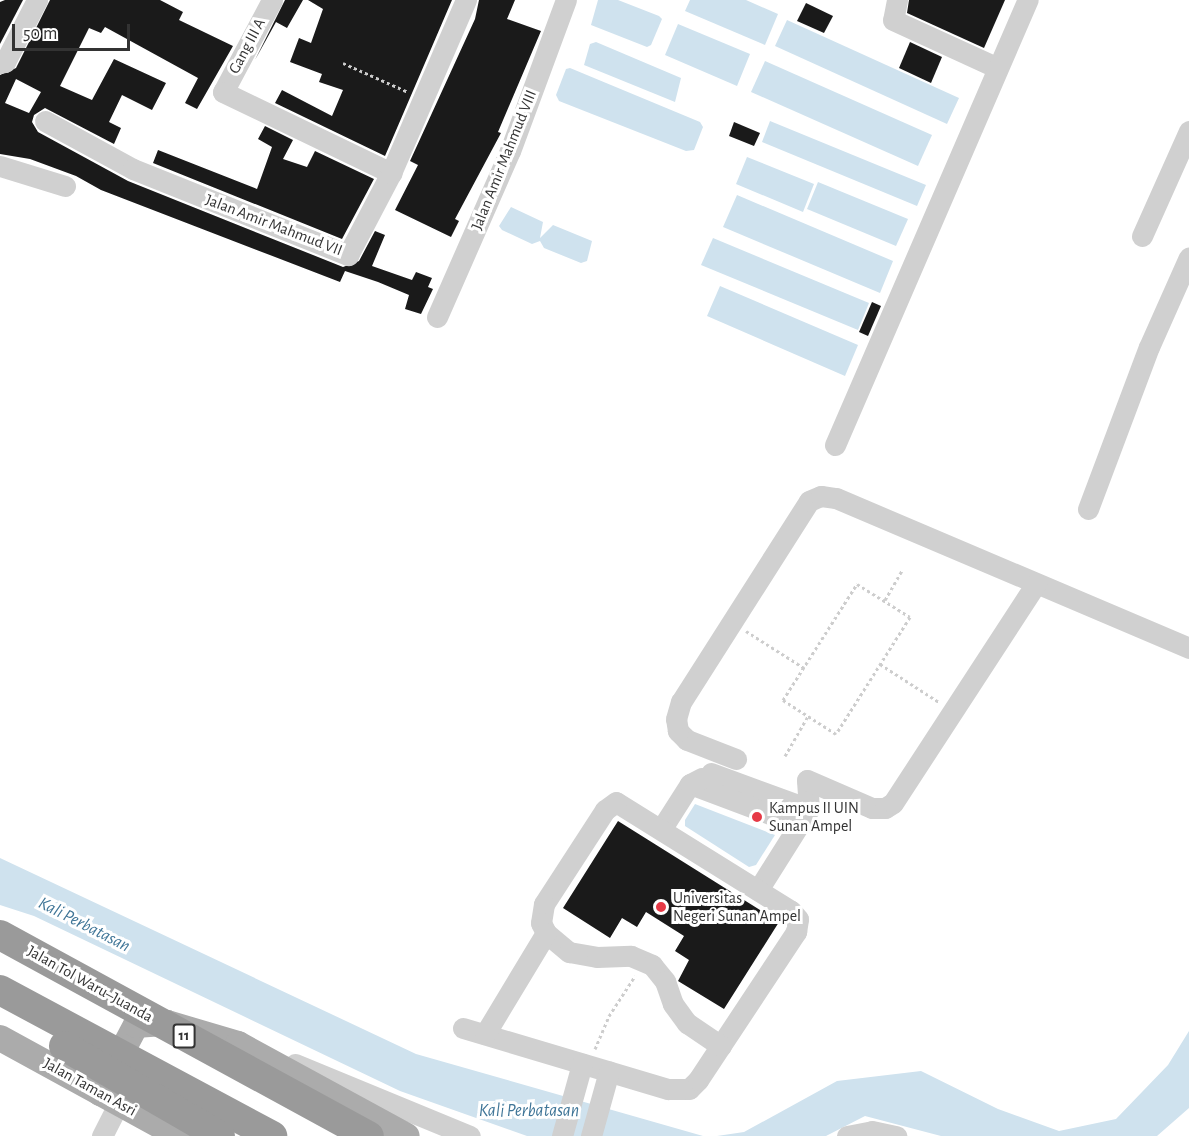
<!DOCTYPE html>
<html>
<head>
<meta charset="utf-8">
<style>
	body { margin:0 }
	#map { position:relative; width:1189px; height:1136px; overflow:hidden; background:#fff; font-family:"Alegreya Sans",sans-serif }
	div>[style] { position:absolute }
	[style*='--x'] { left:calc(var(--x)*1px); top:calc(var(--y)*1px); width:calc(var(--w)*1px); rotate:calc(var(--a)*1deg) }
	.water>* { inset:0; background:#cfe2ee }
	.building>* { inset:0; background:#1a1a1a }
	.path>* { height:3px; margin-top:-1.5px; transform-origin:0; background:repeating-linear-gradient(90deg,#cdcdcd 0 3px,transparent 0 6px) }
	.minor>* { height:21px; margin:-10.5px; padding:0 10.5px; transform-origin:10.5px; border-radius:10.5px; background:#d0d0d0 }
	.major>* { height:26px; margin:-13px; padding:0 13px; transform-origin:13px; border-radius:13px; background:#ababab }
	.highway-bridge>* { height:30px; margin:-15px; padding:0 15px; transform-origin:15px; border-radius:15px; background:#9a9a9a }
	.dots>* { width:16px; height:16px; translate:-50% -50%; box-sizing:border-box; border:3px solid #fff; border-radius:50% }
	span { translate:-50% -50%; white-space:nowrap; text-align:center; line-height:1.15; -webkit-text-stroke:6px #fff; paint-order:stroke }
	.shield-label span { padding:2px 4px; background:#fff; border:2px solid; border-radius:4px; -webkit-text-stroke-width:0 }
	.shield-label { font-size:15px; color:#333; font-weight:700 }
	.street-label { font-size:16px; color:#333 }
	.poi-label { font-size:16px; color:#333 }
	.left { translate:0 -50%; text-align:left }
	.water-label { font-size:18px; color:#3f7597; font-style:italic }
	.scale { position:absolute; left:12px; top:24px; width:118px; height:27px; box-sizing:border-box; border:3px solid #333; border-top:0; padding-left:8px; font-size:18px; line-height:21px; white-space:nowrap; color:#333; -webkit-text-stroke:4px #fff; paint-order:stroke }
</style>
</head>
<body>
<div id="map">
	<div class="water">
		<div style="clip-path:polygon(598px 0,618px 0,659px 16px,662px 19px,651px 45px,647px 47px,591px 25px)"></div>
		<div style="clip-path:polygon(690px 0,746px 0,778px 14px,765px 45px,685px 11px)"></div>
		<div style="clip-path:polygon(787px 20px,959px 98px,947px 124px,775px 46px)"></div>
		<div style="clip-path:polygon(678px 24px,750px 54px,737px 86px,665px 55px)"></div>
		<div style="clip-path:polygon(596px 42px,681px 78px,675px 102px,584px 65px,590px 44px)"></div>
		<div style="clip-path:polygon(765px 61px,932px 135px,918px 166px,751px 92px)"></div>
		<div style="clip-path:polygon(570px 68px,700px 122px,703px 127px,694px 150px,686px 151px,559px 101px,556px 95px,566px 69px)"></div>
		<div style="clip-path:polygon(770px 121px,926px 185px,917px 206px,762px 142px)"></div>
		<div style="clip-path:polygon(747px 157px,814px 184px,803px 212px,736px 184px)"></div>
		<div style="clip-path:polygon(818px 182px,908px 219px,896px 246px,807px 209px)"></div>
		<div style="clip-path:polygon(737px 195px,893px 261px,880px 293px,723px 227px)"></div>
		<div style="clip-path:polygon(511px 207px,543px 222px,540px 238px,553px 225px,592px 241px,587px 261px,581px 263px,544px 248px,540px 241px,532px 244px,502px 230px,499px 226px)"></div>
		<div style="clip-path:polygon(713px 238px,869px 303px,858px 330px,701px 265px)"></div>
		<div style="clip-path:polygon(720px 286px,858px 345px,845px 376px,707px 316px)"></div>
		<div style="clip-path:polygon(695px 804px,775px 835px,756px 865px,749px 867px,685px 826px,685px 820px)"></div>
		<div style="clip-path:polygon(0 858px,416px 1054px,703px 1136px,527px 1136px,400px 1091px,34px 916px,0 905px)"></div>
		<div style="clip-path:polygon(1189px 1031px,1189px 1108px,1157px 1136px,941px 1136px,865px 1116px,826px 1136px,717px 1136px,744px 1132px,837px 1081px,921px 1071px,998px 1109px,1059px 1131px,1116px 1119px,1168px 1065px)"></div>
	</div>
	<div class="building">
		<div style="clip-path:polygon(5px 0,23px 0,0 44px,0 2px)"></div>
		<div style="clip-path:polygon(evenodd,50px 0,160px 0,183px 12px,179px 20px,233px 46px,197px 109px,185px 103px,198px 78px,105px 27px,101px 33px,89px 28px,60px 86px,92px 100px,114px 59px,166px 83px,152px 110px,122px 95px,109px 122px,121px 128px,114px 144px,45px 108px,34px 115px,32px 122px,38px 132px,128px 181px,343px 267px,359px 261px,375px 231px,385px 235px,372px 266px,412px 280px,416px 272px,432px 278px,428px 287px,433px 289px,421px 314px,405px 309px,409px 295px,378px 282px,345px 271px,340px 282px,101px 190px,76px 176px,30px 159px,0 154px,0 75px,16px 68px,50px 0,16px 79px,41px 92px,29px 113px,5px 103px,16px 79px)"></div>
		<div style="clip-path:polygon(285px 0,303px 0,287px 28px,276px 22px,255px 60px)"></div>
		<div style="clip-path:polygon(308px 0,452px 0,385px 156px,275px 103px,282px 90px,332px 116px,343px 90px,319px 82px,322px 74px,290px 62px,299px 38px,311px 43px,323px 9px)"></div>
		<div style="clip-path:polygon(479px 0,515px 0,507px 19px,541px 31px,498px 132px,501px 133px,455px 219px,459px 221px,451px 237px,395px 210px,418px 165px,410px 161px,475px 19px)"></div>
		<div style="clip-path:polygon(909px 0,1005px 0,984px 48px,907px 13px)"></div>
		<div style="clip-path:polygon(806px 3px,833px 16px,824px 33px,797px 21px)"></div>
		<div style="clip-path:polygon(910px 42px,942px 57px,931px 83px,899px 68px)"></div>
		<div style="clip-path:polygon(734px 122px,760px 133px,754px 146px,729px 136px)"></div>
		<div style="clip-path:polygon(265px 126px,293px 140px,283px 159px,307px 167px,315px 151px,374px 179px,342px 239px,153px 163px,158px 150px,257px 189px,272px 147px,258px 139px)"></div>
		<div style="clip-path:polygon(872px 302px,881px 306px,868px 336px,859px 332px)"></div>
		<div style="clip-path:polygon(618px 821px,779px 922px,724px 1009px,678px 981px,689px 960px,675px 951px,684px 936px,646px 912px,637px 927px,622px 918px,610px 938px,563px 908px)"></div>
	</div>
	<div class="path">
		<div style="--x:343;--y:63;--w:71;--a:24"></div>
		<div style="--x:857;--y:584;--w:62;--a:31.9"></div>
		<div style="--x:910;--y:617;--w:138;--a:122.3"></div>
		<div style="--x:836;--y:734;--w:63;--a:-147.3"></div>
		<div style="--x:783;--y:700;--w:138;--a:-57.5"></div>
		<div style="--x:885;--y:600;--w:34;--a:-60"></div>
		<div style="--x:746;--y:631;--w:69;--a:32.5"></div>
		<div style="--x:880;--y:664;--w:70;--a:32.8"></div>
		<div style="--x:785;--y:756;--w:46;--a:-60.1"></div>
		<div style="--x:595;--y:1049;--w:36;--a:-67"></div>
		<div style="--x:609;--y:1016;--w:48;--a:-57"></div>
	</div>
	<div class="minor">
		<div style="--x:272;--y:0;--w:104;--a:118"></div>
		<div style="--x:223;--y:92;--w:187;--a:25.7"></div>
		<div style="--x:897;--y:0;--w:20;--a:101"></div>
		<div style="--x:893;--y:20;--w:115;--a:24.6"></div>
		<div style="--x:0;--y:63;--w:5;--a:-11"></div>
		<div style="--x:5;--y:62;--w:70;--a:-62.7"></div>
		<div style="--x:45;--y:121;--w:100;--a:28.6"></div>
		<div style="--x:133;--y:169;--w:232;--a:21.8"></div>
		<div style="--x:348;--y:255;--w:93;--a:-62.3"></div>
		<div style="--x:391;--y:173;--w:189;--a:-66.6"></div>
		<div style="--x:0;--y:166;--w:68;--a:17.1"></div>
		<div style="--x:1142;--y:236;--w:115;--a:-65.9"></div>
		<div style="--x:437;--y:317;--w:181;--a:-66.3"></div>
		<div style="--x:510;--y:151;--w:161;--a:-69.7"></div>
		<div style="--x:835;--y:445;--w:485;--a:-66.6"></div>
		<div style="--x:1088;--y:509;--w:173;--a:-69.4"></div>
		<div style="--x:1149;--y:347;--w:98;--a:-66"></div>
		<div style="--x:736;--y:759;--w:53;--a:-158.8"></div>
		<div style="--x:687;--y:740;--w:13;--a:-135"></div>
		<div style="--x:678;--y:731;--w:12;--a:-99"></div>
		<div style="--x:676;--y:719;--w:18;--a:-74"></div>
		<div style="--x:681;--y:702;--w:238;--a:-57.5"></div>
		<div style="--x:809;--y:501;--w:13;--a:-23"></div>
		<div style="--x:821;--y:496;--w:15;--a:8"></div>
		<div style="--x:836;--y:498;--w:384;--a:23"></div>
		<div style="--x:711;--y:773;--w:104;--a:20.2"></div>
		<div style="--x:690;--y:784;--w:116;--a:20.6"></div>
		<div style="--x:662;--y:828;--w:52;--a:-57.5"></div>
		<div style="--x:690;--y:784;--w:13;--a:-27"></div>
		<div style="--x:758;--y:890;--w:96;--a:-57.8"></div>
		<div style="--x:809;--y:809;--w:29;--a:-94"></div>
		<div style="--x:807;--y:780;--w:71;--a:23.3"></div>
		<div style="--x:872;--y:808;--w:13;--a:0"></div>
		<div style="--x:885;--y:808;--w:9;--a:-32"></div>
		<div style="--x:893;--y:803;--w:262;--a:-56.9"></div>
		<div style="--x:463;--y:1028;--w:214;--a:16.6"></div>
		<div style="--x:668;--y:1089;--w:21;--a:0"></div>
		<div style="--x:689;--y:1089;--w:13;--a:-45"></div>
		<div style="--x:698;--y:1080;--w:178;--a:-56.5"></div>
		<div style="--x:796;--y:932;--w:13;--a:-81"></div>
		<div style="--x:798;--y:919;--w:11;--a:-131"></div>
		<div style="--x:791;--y:911;--w:206;--a:-148.1"></div>
		<div style="--x:616;--y:802;--w:14;--a:144"></div>
		<div style="--x:605;--y:810;--w:112;--a:123"></div>
		<div style="--x:544;--y:904;--w:19;--a:99"></div>
		<div style="--x:541;--y:923;--w:11;--a:63"></div>
		<div style="--x:546;--y:933;--w:30;--a:40"></div>
		<div style="--x:569;--y:952;--w:28;--a:10"></div>
		<div style="--x:597;--y:957;--w:34;--a:-2"></div>
		<div style="--x:631;--y:956;--w:23;--a:23"></div>
		<div style="--x:652;--y:965;--w:21;--a:51"></div>
		<div style="--x:665;--y:981;--w:24;--a:71"></div>
		<div style="--x:673;--y:1004;--w:24;--a:54"></div>
		<div style="--x:687;--y:1023;--w:41;--a:34.1"></div>
		<div style="--x:485;--y:1034;--w:118;--a:-58.9"></div>
		<div style="--x:295;--y:1064;--w:189;--a:22.4"></div>
		<div style="--x:102;--y:1136;--w:37;--a:-63"></div>
		<div style="--x:562;--y:1136;--w:75;--a:-74.5"></div>
		<div style="--x:591;--y:1136;--w:67;--a:-74.5"></div>
		<div style="--x:847;--y:1136;--w:25;--a:-11"></div>
		<div style="--x:872;--y:1131;--w:25;--a:12"></div>
	</div>
	<div class="major">
		<div style="--x:0;--y:1038;--w:204;--a:28.7"></div>
		<div style="--x:100;--y:1093;--w:77;--a:-62.1"></div>
		<div style="--x:136;--y:1025;--w:31;--a:-4"></div>
		<div style="--x:167;--y:1023;--w:74;--a:16.5"></div>
		<div style="--x:238;--y:1044;--w:192;--a:28.6"></div>
	</div>
	<div class="highway-bridge">
		<div style="--x:0;--y:935;--w:420;--a:28.6"></div>
		<div style="--x:0;--y:990;--w:309;--a:28.2"></div>
		<div style="--x:64;--y:1046;--w:180;--a:30"></div>
	</div>
	<div class="dots">
		<div style="left:757px;top:817px;background:#e63946"></div>
		<div style="left:661px;top:907px;background:#e63946"></div>
	</div>
	<div class="shield-label">
		<span style="left:184px;top:1036px">11</span>
	</div>
	<div class="street-label">
		<span style="left:247px;top:46px;rotate:-62deg">Gang III A</span>
		<span style="left:504px;top:160px;rotate:-68deg">Jalan Amir Mahmud VIII</span>
		<span style="left:274px;top:225px;rotate:21deg">Jalan Amir Mahmud VII</span>
		<span style="left:90px;top:984px;rotate:29deg">Jalan Tol Waru–Juanda</span>
		<span style="left:90px;top:1087px;rotate:29deg">Jalan Taman Asri</span>
	</div>
	<div class="poi-label">
		<span class="left" style="left:769px;top:817px">Kampus II UIN<br>Sunan Ampel</span>
		<span class="left" style="left:673px;top:907px">Universitas<br>Negeri Sunan Ampel</span>
	</div>
	<div class="water-label">
		<span style="left:84px;top:925px;rotate:27deg">Kali Perbatasan</span>
		<span style="left:529px;top:1111px">Kali Perbatasan</span>
	</div>
	<div class="scale">50 m</div>
</div>
</body>
</html>
